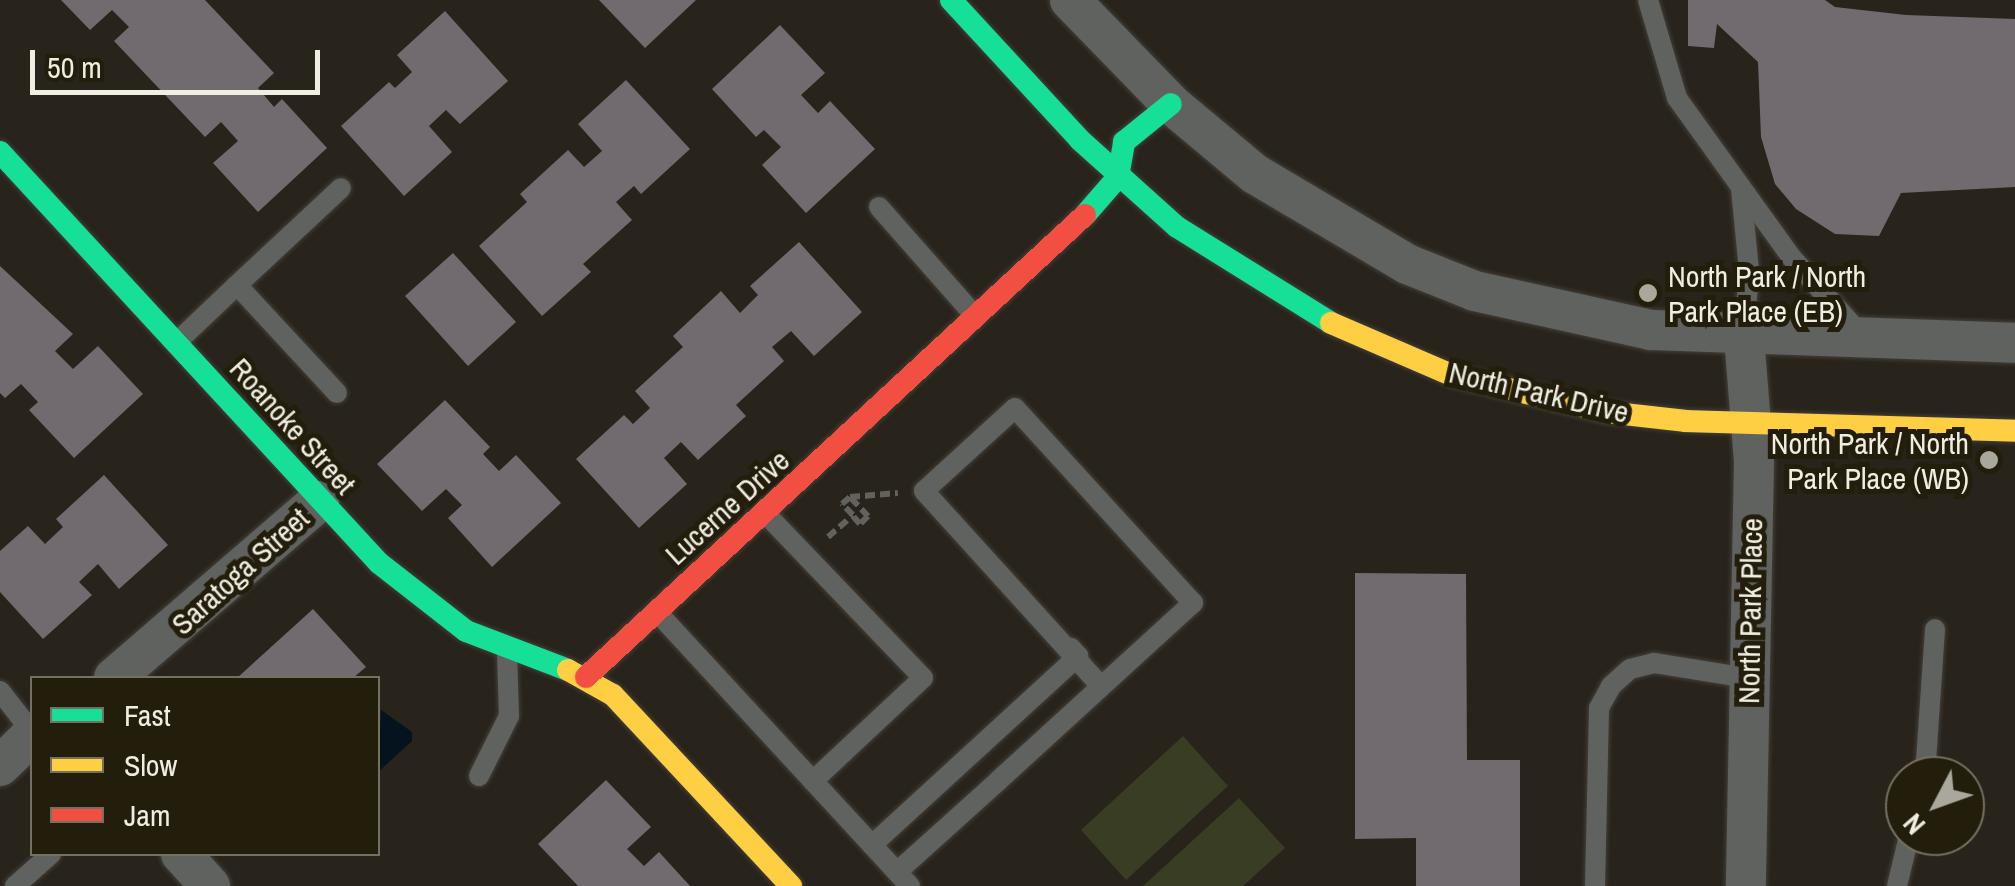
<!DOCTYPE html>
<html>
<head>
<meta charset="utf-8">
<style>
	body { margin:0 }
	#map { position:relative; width:2015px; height:886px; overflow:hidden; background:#28241b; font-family:"Archivo Narrow",sans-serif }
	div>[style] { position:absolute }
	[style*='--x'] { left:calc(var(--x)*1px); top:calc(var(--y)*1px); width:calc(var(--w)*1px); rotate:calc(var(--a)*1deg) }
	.green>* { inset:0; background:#383d23 }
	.water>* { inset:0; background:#04131d }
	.building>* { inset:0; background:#716a6e }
	.path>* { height:6px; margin-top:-3px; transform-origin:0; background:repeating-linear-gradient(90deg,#62615d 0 10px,transparent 0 15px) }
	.roads { filter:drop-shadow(0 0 2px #433f38) drop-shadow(0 0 2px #433f38) }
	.lane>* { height:20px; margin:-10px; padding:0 10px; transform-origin:10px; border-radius:10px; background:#5f625f }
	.street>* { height:40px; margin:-20px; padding:0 20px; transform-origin:20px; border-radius:20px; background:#5f625f }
	.fast>* { height:22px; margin:-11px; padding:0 11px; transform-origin:11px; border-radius:11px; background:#16e098 }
	.slow>* { height:22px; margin:-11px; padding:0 11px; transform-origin:11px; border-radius:11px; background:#ffcf43 }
	.jam>* { height:22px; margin:-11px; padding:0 11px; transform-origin:11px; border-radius:11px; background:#f24e42 }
	.dots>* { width:28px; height:28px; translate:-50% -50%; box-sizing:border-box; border:5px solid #231e0c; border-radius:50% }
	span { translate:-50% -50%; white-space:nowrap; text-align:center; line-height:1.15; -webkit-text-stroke:10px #231e0c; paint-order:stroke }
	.poi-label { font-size:30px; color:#f0ede2 }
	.left { translate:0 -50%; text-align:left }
	.right { translate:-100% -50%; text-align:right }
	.street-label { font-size:30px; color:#f0ede2 }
	.legend { position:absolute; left:30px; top:676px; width:350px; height:180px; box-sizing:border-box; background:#231e0c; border:2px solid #757162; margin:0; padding:12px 18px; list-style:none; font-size:30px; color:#f0ede2 }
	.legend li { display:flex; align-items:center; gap:20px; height:50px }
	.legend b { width:50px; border:2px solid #757162 }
	.north { position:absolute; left:1885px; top:756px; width:100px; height:100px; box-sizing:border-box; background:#231e0c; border:2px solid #757162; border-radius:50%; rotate:229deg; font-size:28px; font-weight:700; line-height:40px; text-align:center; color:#f0ede2 }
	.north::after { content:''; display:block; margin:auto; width:35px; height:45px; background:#aaa79c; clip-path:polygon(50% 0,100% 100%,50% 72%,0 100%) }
	.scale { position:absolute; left:30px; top:50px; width:290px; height:45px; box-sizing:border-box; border:5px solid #f0ede2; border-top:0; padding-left:12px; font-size:30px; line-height:35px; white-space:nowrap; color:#f0ede2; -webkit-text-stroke:8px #231e0c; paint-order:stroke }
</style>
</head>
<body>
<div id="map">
	<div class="green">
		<div style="clip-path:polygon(1183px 736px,1228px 786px,1126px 880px,1081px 830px)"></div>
		<div style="clip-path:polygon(1239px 798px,1285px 848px,1243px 886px,1143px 886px)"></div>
	</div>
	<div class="water">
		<div style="clip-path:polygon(381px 710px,412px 732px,412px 741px,378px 772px)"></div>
	</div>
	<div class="building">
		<div style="clip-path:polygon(61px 0,205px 0,274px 73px,258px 88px,274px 107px,282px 99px,327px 148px,258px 212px,213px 163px,238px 141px,221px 122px,205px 137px,114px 41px,129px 27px,112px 10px,90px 30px)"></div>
		<div style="clip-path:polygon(599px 0,696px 0,645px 48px)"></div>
		<div style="clip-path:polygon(1688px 0,1825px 0,1835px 7px,1906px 15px,2015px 19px,2015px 187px,1901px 193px,1879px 236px,1835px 234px,1796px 209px,1775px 184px,1761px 137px,1758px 62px,1717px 24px,1714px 48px,1688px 46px)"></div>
		<div style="clip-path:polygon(445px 11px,508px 81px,460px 124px,446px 110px,429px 126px,452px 152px,404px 196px,341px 126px,389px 82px,395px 88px,412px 72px,397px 55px)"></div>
		<div style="clip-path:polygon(780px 25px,825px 73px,801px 95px,818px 113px,830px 101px,875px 149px,806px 213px,762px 165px,781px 147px,764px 130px,756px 137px,712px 89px)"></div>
		<div style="clip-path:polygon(626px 80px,690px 149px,641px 194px,634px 186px,616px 202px,632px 220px,583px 264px,591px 272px,542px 316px,479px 246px,527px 202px,520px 194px,568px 150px,584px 167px,602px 151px,578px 124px)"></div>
		<div style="clip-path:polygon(799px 242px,862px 312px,814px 356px,791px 331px,772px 347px,784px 361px,736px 405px,746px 416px,698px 460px,681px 442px,664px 458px,687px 484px,639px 528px,576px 459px,624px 415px,633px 424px,650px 408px,635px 391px,683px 347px,673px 336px,721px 291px,740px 313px,758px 295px,750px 286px)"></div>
		<div style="clip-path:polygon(453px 253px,516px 322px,468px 366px,405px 296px)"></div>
		<div style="clip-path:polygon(0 266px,73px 334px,55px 351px,73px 369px,98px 346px,143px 394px,74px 458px,29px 410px,38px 402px,21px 384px,5px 398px,0 393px)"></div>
		<div style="clip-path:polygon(445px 400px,490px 447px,483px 454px,499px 471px,516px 455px,561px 503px,492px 567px,448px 518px,462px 505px,446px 489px,422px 511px,377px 464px)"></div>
		<div style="clip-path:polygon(104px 475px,168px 545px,119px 589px,98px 564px,79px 582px,92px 595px,43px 639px,0 592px,0 551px,28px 526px,45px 544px,63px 527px,56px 519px)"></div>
		<div style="clip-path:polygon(1355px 573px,1466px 574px,1467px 760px,1520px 760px,1520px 886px,1416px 886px,1416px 838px,1355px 839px)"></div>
		<div style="clip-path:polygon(313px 609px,366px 667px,353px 678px,237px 678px)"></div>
		<div style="clip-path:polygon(606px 780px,651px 827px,627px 849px,644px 866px,659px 852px,690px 886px,578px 886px,538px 844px)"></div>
	</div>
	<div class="path">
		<div style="--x:851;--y:498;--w:25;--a:47"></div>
		<div style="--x:868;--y:516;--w:11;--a:135"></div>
		<div style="--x:860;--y:524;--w:11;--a:-131"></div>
		<div style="--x:828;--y:537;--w:33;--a:-41"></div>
		<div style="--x:853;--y:515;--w:16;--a:-135"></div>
		<div style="--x:842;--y:504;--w:11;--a:-41"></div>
		<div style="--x:850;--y:497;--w:48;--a:-4.8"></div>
	</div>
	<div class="roads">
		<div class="lane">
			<div style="--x:1648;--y:0;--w:102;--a:73.5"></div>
			<div style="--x:1677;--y:98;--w:197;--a:54.3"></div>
			<div style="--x:1792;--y:258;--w:108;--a:48"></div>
			<div style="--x:1741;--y:189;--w:81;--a:84.4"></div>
			<div style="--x:1749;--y:270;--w:67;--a:94.3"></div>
			<div style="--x:879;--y:207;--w:145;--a:48.6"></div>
			<div style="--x:237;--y:285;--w:142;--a:-43"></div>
			<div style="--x:178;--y:341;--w:81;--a:-43.5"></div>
			<div style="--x:237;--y:285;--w:147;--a:47.2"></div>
			<div style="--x:765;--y:513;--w:228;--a:46.2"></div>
			<div style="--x:923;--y:678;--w:151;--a:136.9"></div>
			<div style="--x:657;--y:612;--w:373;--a:47.3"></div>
			<div style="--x:0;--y:691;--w:52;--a:52"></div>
			<div style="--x:479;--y:776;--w:67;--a:-63.4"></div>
			<div style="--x:509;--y:716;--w:63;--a:-91.8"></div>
			<div style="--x:1925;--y:776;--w:147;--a:-86.1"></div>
			<div style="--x:872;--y:845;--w:280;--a:-42.5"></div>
			<div style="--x:1078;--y:656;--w:11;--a:-131"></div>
			<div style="--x:897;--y:872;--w:137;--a:-42"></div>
			<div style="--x:999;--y:780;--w:263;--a:-42.4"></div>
			<div style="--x:1193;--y:603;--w:264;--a:-132.4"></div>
			<div style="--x:1015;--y:408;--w:123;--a:137.6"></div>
			<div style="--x:924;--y:491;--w:263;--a:47.8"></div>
			<div style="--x:15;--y:886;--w:48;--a:-41.6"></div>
			<div style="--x:1595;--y:886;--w:178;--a:-88.7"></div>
			<div style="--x:1599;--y:708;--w:25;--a:-61"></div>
			<div style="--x:1611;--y:686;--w:25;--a:-42"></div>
			<div style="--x:1630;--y:669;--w:25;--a:-14"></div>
			<div style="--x:1654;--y:663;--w:95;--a:9.1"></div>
			<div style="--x:1897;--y:886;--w:51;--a:-76.5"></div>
		</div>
		<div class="street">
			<div style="--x:1070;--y:0;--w:145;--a:45.8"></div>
			<div style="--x:1171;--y:104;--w:109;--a:39.8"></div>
			<div style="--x:1255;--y:174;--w:177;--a:30.6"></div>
			<div style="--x:1407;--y:264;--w:73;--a:21.7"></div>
			<div style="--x:1475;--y:291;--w:180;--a:12.5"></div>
			<div style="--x:1651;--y:330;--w:364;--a:2"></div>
			<div style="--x:1744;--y:337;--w:124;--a:85.4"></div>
			<div style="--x:1754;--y:461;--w:425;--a:91.1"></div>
			<div style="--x:114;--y:678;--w:271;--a:-40.8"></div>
			<div style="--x:0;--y:766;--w:45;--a:-44.1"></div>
			<div style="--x:181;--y:854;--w:43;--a:47.8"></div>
		</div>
		<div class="fast">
			<div style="--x:951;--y:0;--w:190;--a:47.3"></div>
			<div style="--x:1080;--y:140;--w:130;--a:41.9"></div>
			<div style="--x:1177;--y:227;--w:181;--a:31.9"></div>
			<div style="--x:0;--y:152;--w:559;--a:47.32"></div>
			<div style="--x:379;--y:563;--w:110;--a:38"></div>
			<div style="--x:466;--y:631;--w:109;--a:20.9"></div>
			<div style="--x:1085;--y:215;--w:50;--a:-49"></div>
			<div style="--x:1118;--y:177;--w:36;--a:-80"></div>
			<div style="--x:1124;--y:142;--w:60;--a:-39"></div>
		</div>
		<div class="slow">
			<div style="--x:1331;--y:323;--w:134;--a:23.3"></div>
			<div style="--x:1454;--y:376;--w:156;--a:13.3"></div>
			<div style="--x:1606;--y:412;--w:81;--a:6.4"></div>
			<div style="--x:1686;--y:421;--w:329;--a:1.7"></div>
			<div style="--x:568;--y:670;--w:51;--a:29.1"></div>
			<div style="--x:613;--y:695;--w:261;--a:47"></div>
		</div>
		<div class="jam">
			<div style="--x:586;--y:677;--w:680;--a:-42.8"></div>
		</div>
	</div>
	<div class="dots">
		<div style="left:1648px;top:293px;background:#aaa79c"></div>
		<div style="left:1989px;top:460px;background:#aaa79c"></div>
	</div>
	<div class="poi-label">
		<span class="left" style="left:1668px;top:293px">North Park / North<br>Park Place (EB)</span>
		<span class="right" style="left:1969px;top:460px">North Park / North<br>Park Place (WB)</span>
	</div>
	<div class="street-label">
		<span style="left:1539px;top:392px;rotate:13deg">North Park Drive</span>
		<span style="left:293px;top:426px;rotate:48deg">Roanoke Street</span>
		<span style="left:727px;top:507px;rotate:-42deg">Lucerne Drive</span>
		<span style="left:240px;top:571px;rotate:-42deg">Saratoga Street</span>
		<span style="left:1750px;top:611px;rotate:-89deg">North Park Place</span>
	</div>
	<ul class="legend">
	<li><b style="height:12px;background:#16e098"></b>Fast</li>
	<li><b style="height:12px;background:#ffcf43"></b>Slow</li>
	<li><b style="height:12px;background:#f24e42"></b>Jam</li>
	</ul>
	<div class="north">N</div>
	<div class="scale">50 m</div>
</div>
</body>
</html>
